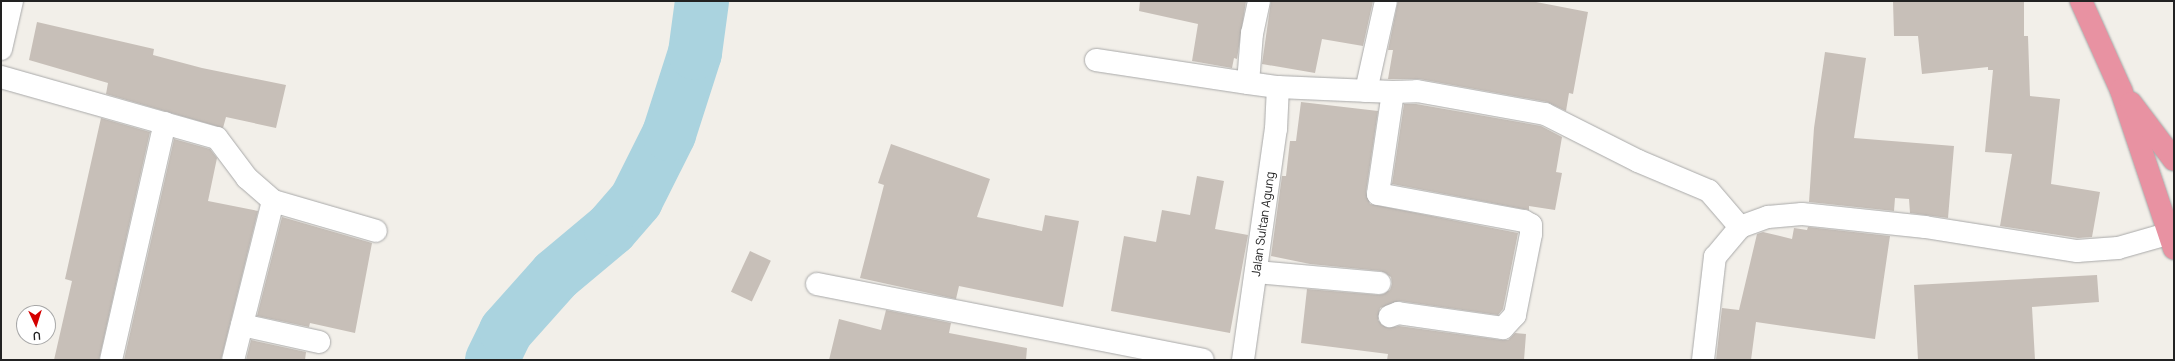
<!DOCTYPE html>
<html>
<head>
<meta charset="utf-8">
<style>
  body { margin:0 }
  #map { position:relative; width:2175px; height:361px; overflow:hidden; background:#f2efe9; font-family:Manrope,sans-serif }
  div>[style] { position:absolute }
  .river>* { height:54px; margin:-27px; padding:0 27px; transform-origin:27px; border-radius:27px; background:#aad3df }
  .building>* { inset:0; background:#c7bfb8; transform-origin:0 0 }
  .roads { filter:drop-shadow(0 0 1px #a9a9a9) drop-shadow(0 0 1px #a9a9a9) }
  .minor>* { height:22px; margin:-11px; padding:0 11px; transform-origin:11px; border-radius:11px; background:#fff }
  .highway>* { height:22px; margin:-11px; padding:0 11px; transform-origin:11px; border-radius:11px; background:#e892a2 }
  span { translate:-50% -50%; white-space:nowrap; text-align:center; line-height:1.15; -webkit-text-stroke:4px #fff; paint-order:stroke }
  .street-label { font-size:12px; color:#222 }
  .frame { position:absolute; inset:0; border:2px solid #222; pointer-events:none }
  .north { position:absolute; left:16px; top:305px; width:40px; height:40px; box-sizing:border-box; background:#fff; border:1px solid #a7a7a7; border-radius:50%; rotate:176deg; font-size:11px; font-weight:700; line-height:16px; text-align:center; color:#222 }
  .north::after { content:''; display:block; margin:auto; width:14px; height:18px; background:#d40000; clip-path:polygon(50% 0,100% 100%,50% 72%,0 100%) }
</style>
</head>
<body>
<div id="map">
  <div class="river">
    <div style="left:492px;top:360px;width:32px;rotate:-64deg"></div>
    <div style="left:506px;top:331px;width:75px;rotate:-48.2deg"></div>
    <div style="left:556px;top:275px;width:72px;rotate:-39.9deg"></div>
    <div style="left:611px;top:229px;width:38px;rotate:-49deg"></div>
    <div style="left:636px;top:200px;width:74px;rotate:-63.4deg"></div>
    <div style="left:669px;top:134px;width:85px;rotate:-72.2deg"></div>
    <div style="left:695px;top:53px;width:52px;rotate:-82.3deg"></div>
  </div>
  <div class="building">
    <div style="clip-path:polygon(1140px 1px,1246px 1px,1237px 59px,1234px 58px,1232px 68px,1192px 61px,1198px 24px,1139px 11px)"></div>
    <div style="clip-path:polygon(1271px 1px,1373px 1px,1363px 46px,1322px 39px,1315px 73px,1262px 64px)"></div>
    <div style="clip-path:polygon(1398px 1px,1531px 1px,1588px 12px,1573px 94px,1569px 93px,1566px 111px,1547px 102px,1419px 79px,1388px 79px,1393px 50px,1388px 50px)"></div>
    <div style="clip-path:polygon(1893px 1px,2024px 1px,2024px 36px,2028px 36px,2030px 96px,2060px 99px,2051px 184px,2100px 192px,2092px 237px,2078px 238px,2000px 226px,2012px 154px,1985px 152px,1993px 70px,1988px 70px,1988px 67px,1922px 74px,1918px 36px,1894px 36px)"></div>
    <div style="clip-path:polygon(37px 22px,154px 49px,153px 55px,202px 68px,286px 85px,276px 128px,226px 117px,223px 128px,106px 94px,108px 83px,29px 60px)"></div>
    <div style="clip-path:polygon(1825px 52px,1866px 58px,1854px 138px,1954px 146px,1948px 218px,1910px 213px,1909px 199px,1895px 198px,1894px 211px,1809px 202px,1814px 128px)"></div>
    <div style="clip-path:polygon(1301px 102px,1378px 111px,1366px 192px,1370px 204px,1518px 233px,1503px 309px,1498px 315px,1399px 301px,1380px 308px,1378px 320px,1382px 325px,1388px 328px,1399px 326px,1501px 340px,1508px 340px,1515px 333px,1526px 334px,1524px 360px,1387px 360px,1388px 354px,1301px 343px,1307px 289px,1379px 295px,1390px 290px,1392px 284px,1391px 277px,1381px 271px,1310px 264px,1271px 256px,1282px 176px,1286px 176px,1290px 141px,1296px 141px)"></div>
    <div style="clip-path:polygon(1404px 104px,1416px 104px,1541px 126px,1562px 137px,1556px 172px,1562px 173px,1555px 210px,1529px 206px,1529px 210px,1392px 184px)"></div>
    <div style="clip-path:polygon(101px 118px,150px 132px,99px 360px,54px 360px,72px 281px,65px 279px)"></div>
    <div style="clip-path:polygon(174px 139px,210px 149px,217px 158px,208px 201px,258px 211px,221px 360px,124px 360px)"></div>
    <div style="clip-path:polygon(891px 144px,990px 179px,977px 217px,1042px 231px,1045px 215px,1079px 221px,1063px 307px,959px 286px,956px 299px,860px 278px,884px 185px,878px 183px)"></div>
    <div style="clip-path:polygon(1197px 176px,1224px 181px,1215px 229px,1248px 235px,1230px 333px,1111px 311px,1124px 236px,1156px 242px,1162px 210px,1190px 215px)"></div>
    <div style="clip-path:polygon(282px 217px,372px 243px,355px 333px,310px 323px,309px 327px,257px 316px)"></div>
    <div style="clip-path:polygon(1808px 227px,1890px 236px,1875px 339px,1756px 322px,1751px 360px,1716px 360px,1722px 308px,1739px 310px,1757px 234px,1763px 232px,1792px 239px,1794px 228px,1807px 230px)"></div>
    <div style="left:750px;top:251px;width:23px;height:45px;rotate:25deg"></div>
    <div style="clip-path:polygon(2097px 275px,2099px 302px,2032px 307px,2035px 360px,1918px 360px,1914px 285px)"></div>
    <div style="clip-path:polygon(886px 310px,951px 323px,949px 333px,1027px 348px,1026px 360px,829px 360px,839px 319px,881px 330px)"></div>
    <div style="clip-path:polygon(251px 340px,306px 352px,305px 360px,246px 360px)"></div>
  </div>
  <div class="roads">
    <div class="minor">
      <div style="left:1259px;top:1px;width:33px;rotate:102deg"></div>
      <div style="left:1252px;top:33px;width:50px;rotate:94.6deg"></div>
      <div style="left:1248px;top:83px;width:30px;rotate:8deg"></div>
      <div style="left:1278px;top:87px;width:115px;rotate:2.5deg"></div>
      <div style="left:1393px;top:92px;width:103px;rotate:98.4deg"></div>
      <div style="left:1378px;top:194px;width:148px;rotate:10.5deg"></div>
      <div style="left:1524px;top:221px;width:8px;rotate:30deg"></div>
      <div style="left:1531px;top:225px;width:9px;rotate:90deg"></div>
      <div style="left:1531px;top:234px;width:83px;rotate:101.2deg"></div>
      <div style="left:1515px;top:315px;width:18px;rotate:133deg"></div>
      <div style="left:1503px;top:328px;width:106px;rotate:-171.9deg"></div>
      <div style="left:1398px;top:313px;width:9px;rotate:159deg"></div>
      <div style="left:1px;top:49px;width:49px;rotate:-77.1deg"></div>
      <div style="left:1096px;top:60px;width:154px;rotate:8.6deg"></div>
      <div style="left:1px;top:77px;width:224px;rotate:15.8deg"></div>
      <div style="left:217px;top:138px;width:50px;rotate:53.1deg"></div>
      <div style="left:247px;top:178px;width:35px;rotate:41deg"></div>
      <div style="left:273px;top:201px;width:164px;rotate:104.1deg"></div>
      <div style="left:1366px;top:91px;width:92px;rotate:-77.5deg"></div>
      <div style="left:1393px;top:92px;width:24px;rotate:-2deg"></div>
      <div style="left:1417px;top:91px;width:130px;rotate:10.2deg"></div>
      <div style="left:1545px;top:114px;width:104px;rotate:26.8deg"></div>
      <div style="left:1638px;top:161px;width:77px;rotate:22.9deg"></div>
      <div style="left:1709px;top:191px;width:48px;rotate:49.3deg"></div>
      <div style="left:273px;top:201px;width:107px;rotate:16.2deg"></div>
      <div style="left:1256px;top:272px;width:124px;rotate:5.1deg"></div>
      <div style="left:817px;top:284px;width:393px;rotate:11.1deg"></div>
      <div style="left:242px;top:325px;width:79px;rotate:12.4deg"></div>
      <div style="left:111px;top:360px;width:243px;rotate:-77.2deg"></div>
      <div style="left:1243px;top:360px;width:233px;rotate:-81.9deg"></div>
      <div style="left:1276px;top:129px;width:42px;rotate:-87.3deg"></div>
      <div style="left:1703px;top:360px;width:104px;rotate:-83.4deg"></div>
      <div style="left:1715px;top:257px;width:39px;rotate:-50deg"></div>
      <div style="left:1740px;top:227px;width:30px;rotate:-20deg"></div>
      <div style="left:1768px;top:217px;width:34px;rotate:-5deg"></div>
      <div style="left:1802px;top:214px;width:124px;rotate:6deg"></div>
      <div style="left:1925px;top:227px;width:154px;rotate:9deg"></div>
      <div style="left:2077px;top:251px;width:41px;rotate:-4.2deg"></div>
      <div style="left:2118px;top:248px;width:58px;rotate:-15.9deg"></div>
    </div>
    <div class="highway">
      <div style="left:2081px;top:1px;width:98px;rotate:65.8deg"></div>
      <div style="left:2121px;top:90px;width:167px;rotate:71.5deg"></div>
      <div style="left:2131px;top:103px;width:71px;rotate:53deg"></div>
    </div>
  </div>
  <div class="street-label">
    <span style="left:1263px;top:224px;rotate:-82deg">Jalan Sultan Agung</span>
  </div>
  <div class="frame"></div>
  <div class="north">U</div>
</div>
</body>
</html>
